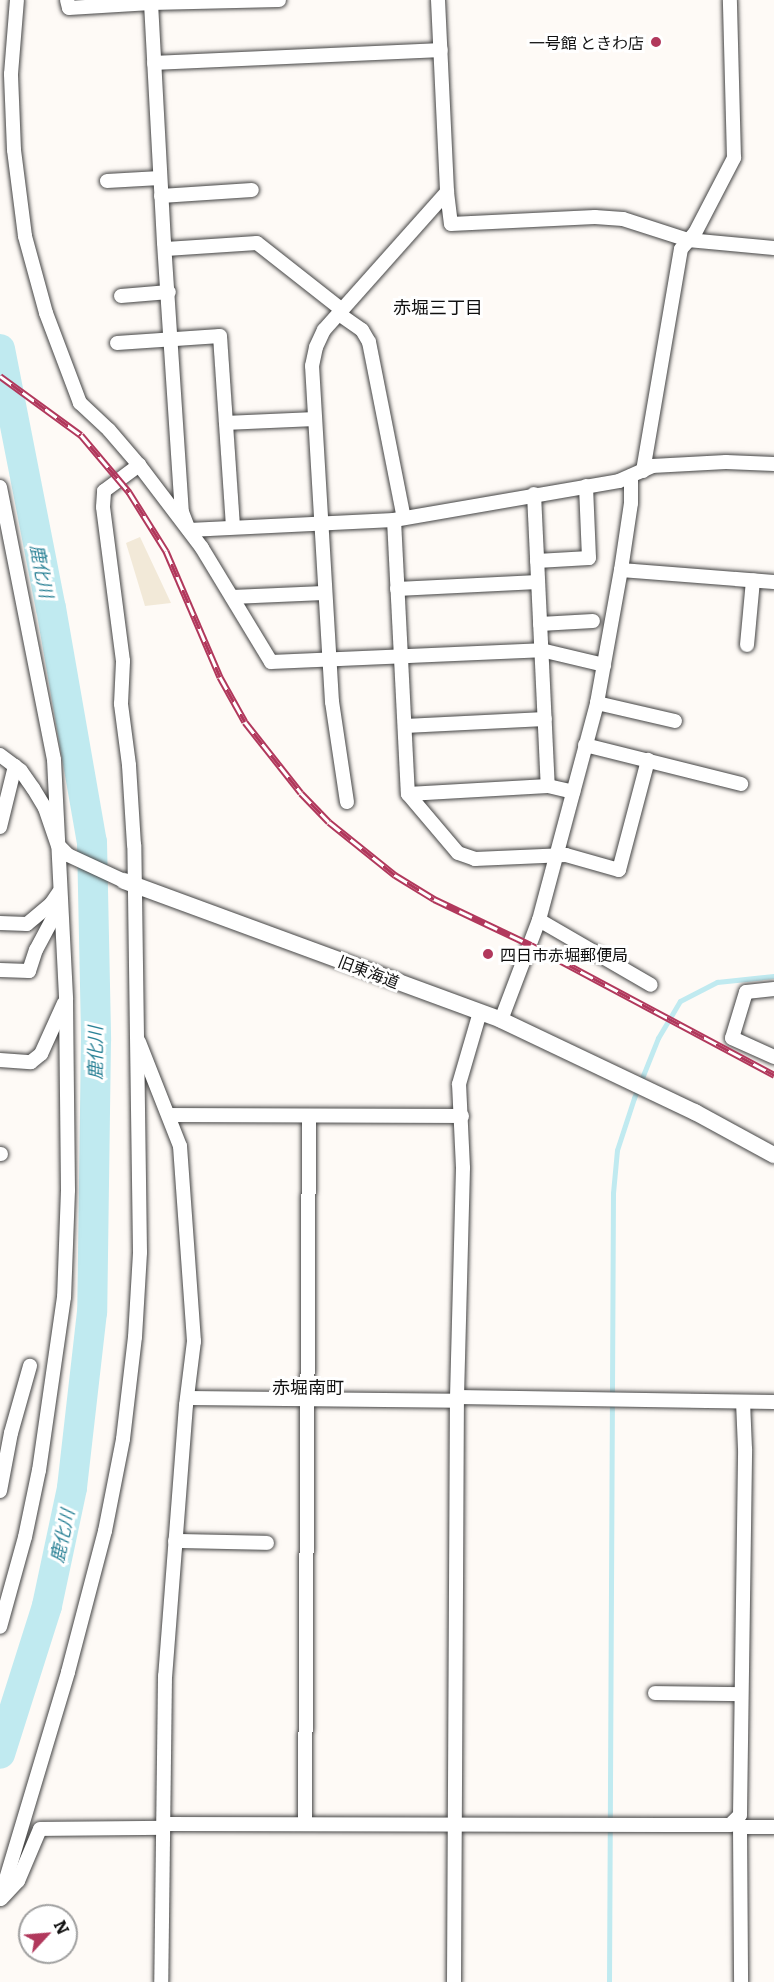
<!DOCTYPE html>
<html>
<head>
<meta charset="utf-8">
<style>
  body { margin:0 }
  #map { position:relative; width:774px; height:1982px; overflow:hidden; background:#fefaf6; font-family:Literata,"Noto Sans JP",serif }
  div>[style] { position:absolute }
  .farmland>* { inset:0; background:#f2e9d8 }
  .stream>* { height:5px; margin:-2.5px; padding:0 2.5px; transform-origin:2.5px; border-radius:2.5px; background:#c0eaf0 }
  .river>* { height:30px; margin:-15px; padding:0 15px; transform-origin:15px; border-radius:15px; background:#c0eaf0 }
  .roads { filter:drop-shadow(0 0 2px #444) drop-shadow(0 0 2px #444) }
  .minor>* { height:14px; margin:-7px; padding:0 7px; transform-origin:7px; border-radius:7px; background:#fff }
  .tertiary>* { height:16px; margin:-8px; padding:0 8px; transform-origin:8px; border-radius:8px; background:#fff }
  .rail>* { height:7px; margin-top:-3.5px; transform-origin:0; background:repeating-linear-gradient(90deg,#fff 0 14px,#b1385c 0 28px); box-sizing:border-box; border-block:2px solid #b1385c }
  .dots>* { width:16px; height:16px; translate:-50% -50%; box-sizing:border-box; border:3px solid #fff; border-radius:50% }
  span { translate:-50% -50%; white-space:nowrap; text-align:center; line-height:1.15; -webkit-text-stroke:6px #fff; paint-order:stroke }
  .poi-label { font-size:16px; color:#111 }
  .right { translate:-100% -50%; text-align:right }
  .left { translate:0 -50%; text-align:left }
  .street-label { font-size:16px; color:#111 }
  .neighbourhood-label { font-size:18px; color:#111 }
  .water-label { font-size:18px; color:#288095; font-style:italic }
  .north { position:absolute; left:18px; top:1904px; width:60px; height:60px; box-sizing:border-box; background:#fff; border:2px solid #a0a0a0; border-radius:50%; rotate:64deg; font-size:16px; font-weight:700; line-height:24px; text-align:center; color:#111 }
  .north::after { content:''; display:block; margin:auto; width:21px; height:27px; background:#b1385c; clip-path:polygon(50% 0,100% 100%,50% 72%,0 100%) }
</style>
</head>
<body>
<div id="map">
  <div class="farmland">
    <div style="clip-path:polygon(140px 537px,171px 603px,145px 606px,126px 543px)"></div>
  </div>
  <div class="stream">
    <div style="left:609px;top:1982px;width:789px;rotate:-89.71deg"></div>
    <div style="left:613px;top:1193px;width:43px;rotate:-84.7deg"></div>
    <div style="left:617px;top:1150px;width:55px;rotate:-71.9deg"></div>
    <div style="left:634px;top:1098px;width:65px;rotate:-68.2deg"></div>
    <div style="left:658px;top:1038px;width:43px;rotate:-59.3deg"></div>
    <div style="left:680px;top:1001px;width:42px;rotate:-27.2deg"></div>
    <div style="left:717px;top:982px;width:57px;rotate:-6deg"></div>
  </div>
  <div class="river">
    <div style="left:0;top:349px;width:264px;rotate:78.9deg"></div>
    <div style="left:51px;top:608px;width:238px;rotate:80.1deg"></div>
    <div style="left:92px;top:842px;width:198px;rotate:88.8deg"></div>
    <div style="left:96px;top:1040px;width:272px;rotate:90.8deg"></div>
    <div style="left:92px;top:1312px;width:177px;rotate:96.5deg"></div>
    <div style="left:72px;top:1488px;width:121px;rotate:102deg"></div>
    <div style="left:47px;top:1606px;width:155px;rotate:107.6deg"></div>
  </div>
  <div class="roads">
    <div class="minor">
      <div style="left:67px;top:0;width:8px;rotate:76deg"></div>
      <div style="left:69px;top:8px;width:82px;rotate:-3.5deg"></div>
      <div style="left:151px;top:3px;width:128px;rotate:-1.3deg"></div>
      <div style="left:438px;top:0;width:192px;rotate:87.3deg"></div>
      <div style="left:447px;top:192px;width:32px;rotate:83deg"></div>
      <div style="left:451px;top:224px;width:144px;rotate:-2.8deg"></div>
      <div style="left:595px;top:217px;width:28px;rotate:4deg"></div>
      <div style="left:623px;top:219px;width:68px;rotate:17.9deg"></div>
      <div style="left:688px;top:240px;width:86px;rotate:5.3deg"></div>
      <div style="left:151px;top:3px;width:240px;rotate:86.9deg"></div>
      <div style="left:164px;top:243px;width:270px;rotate:86.2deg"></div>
      <div style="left:182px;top:512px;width:19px;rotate:69deg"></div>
      <div style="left:189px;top:530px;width:205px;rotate:-2.8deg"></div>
      <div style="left:394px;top:520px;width:228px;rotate:-9.8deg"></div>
      <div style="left:619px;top:481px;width:36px;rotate:-24deg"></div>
      <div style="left:652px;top:466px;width:74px;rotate:-3.1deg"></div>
      <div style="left:726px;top:462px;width:48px;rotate:2.4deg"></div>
      <div style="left:154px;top:63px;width:287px;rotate:-2.6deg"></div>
      <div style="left:107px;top:181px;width:53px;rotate:-3.2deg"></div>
      <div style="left:161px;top:196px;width:91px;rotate:-3.8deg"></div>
      <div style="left:166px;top:249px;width:91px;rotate:-3.8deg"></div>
      <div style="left:257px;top:243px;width:108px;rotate:38.2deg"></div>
      <div style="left:121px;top:296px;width:48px;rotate:-4.8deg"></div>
      <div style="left:339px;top:314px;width:28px;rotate:35deg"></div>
      <div style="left:362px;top:330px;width:14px;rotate:60deg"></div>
      <div style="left:369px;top:342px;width:179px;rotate:78.8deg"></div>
      <div style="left:117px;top:343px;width:103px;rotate:-3.9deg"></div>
      <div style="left:220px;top:336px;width:191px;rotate:86.1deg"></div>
      <div style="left:226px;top:423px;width:88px;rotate:-2.6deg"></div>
      <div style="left:139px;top:465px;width:104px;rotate:52.8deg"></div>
      <div style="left:202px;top:548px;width:133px;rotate:58.8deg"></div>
      <div style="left:271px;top:662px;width:270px;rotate:-2.5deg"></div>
      <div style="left:541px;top:650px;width:65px;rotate:13.4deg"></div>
      <div style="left:643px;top:471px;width:225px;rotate:-80.3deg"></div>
      <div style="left:681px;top:249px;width:21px;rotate:-49deg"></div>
      <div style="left:695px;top:233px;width:85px;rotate:-62.5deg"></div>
      <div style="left:734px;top:158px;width:158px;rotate:-91.5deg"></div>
      <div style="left:0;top:487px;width:278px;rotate:78.8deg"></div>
      <div style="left:54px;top:760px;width:240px;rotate:87.1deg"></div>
      <div style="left:66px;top:1000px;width:190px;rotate:89.4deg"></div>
      <div style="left:68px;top:1190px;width:107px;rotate:92.1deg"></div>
      <div style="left:64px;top:1297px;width:175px;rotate:98.2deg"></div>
      <div style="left:39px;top:1470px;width:68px;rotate:101.8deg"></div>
      <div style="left:25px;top:1537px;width:93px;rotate:105.5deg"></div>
      <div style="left:534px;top:494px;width:292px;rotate:87.3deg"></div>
      <div style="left:394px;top:520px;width:274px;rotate:87.1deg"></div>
      <div style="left:408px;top:794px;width:77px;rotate:49.7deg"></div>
      <div style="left:458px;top:853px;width:18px;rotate:19deg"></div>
      <div style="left:475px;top:859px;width:91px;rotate:-2.5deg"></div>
      <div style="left:566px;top:855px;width:55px;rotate:15.8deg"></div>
      <div style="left:619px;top:870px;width:114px;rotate:-75.2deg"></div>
      <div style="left:537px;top:561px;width:52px;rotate:-3.3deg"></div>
      <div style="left:589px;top:558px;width:72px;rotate:-92.4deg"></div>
      <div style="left:621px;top:570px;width:153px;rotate:4.5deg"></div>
      <div style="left:397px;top:589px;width:141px;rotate:-2.8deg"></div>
      <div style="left:232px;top:597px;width:92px;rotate:-2.5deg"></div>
      <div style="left:540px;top:624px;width:53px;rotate:-3.2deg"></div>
      <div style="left:747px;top:645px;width:65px;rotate:-84.7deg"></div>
      <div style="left:597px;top:703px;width:80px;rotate:13deg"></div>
      <div style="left:405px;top:726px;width:140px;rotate:-2.9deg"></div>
      <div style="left:585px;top:745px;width:161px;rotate:14deg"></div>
      <div style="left:0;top:755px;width:26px;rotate:37deg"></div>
      <div style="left:21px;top:771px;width:21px;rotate:55deg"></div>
      <div style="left:33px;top:788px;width:23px;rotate:59deg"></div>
      <div style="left:45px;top:808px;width:39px;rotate:71deg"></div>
      <div style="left:58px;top:845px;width:14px;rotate:45deg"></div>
      <div style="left:68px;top:855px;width:62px;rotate:24.9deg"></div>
      <div style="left:408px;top:794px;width:140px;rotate:-3.3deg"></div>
      <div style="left:548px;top:786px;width:26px;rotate:13deg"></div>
      <div style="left:347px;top:802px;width:101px;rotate:-98.5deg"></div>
      <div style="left:332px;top:702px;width:337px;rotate:-93.4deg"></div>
      <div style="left:312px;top:366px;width:19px;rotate:-78deg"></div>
      <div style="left:316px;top:347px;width:19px;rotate:-65deg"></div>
      <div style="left:324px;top:330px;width:185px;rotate:-48.3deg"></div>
      <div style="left:0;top:827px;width:63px;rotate:-76.2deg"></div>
      <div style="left:539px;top:920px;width:129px;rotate:30.1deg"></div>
      <div style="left:0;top:923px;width:27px;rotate:2deg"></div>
      <div style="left:27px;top:924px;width:31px;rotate:-40deg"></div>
      <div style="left:51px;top:904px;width:14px;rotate:-56deg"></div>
      <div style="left:0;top:970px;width:29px;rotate:2deg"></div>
      <div style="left:29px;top:971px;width:22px;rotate:-72deg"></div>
      <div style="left:36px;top:950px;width:53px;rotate:-62deg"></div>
      <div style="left:774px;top:989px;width:28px;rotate:174deg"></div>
      <div style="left:746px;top:992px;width:48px;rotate:106.9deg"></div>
      <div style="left:732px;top:1038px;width:46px;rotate:24.3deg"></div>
      <div style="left:501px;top:1020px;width:107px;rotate:-69.2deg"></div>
      <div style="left:539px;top:920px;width:225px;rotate:-75deg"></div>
      <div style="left:597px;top:703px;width:135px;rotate:-79.8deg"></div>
      <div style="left:621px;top:570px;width:68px;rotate:-81.5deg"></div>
      <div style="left:631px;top:503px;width:27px;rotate:-90deg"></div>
      <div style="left:139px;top:1042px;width:112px;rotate:68.5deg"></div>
      <div style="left:180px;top:1146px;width:196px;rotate:85.9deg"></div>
      <div style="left:194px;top:1341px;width:64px;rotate:97.1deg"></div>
      <div style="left:186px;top:1405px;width:272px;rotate:94.4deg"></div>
      <div style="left:165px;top:1676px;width:306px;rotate:90.7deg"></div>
      <div style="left:0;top:1060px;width:31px;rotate:4deg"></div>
      <div style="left:31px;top:1062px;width:13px;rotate:-39deg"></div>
      <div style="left:41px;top:1054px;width:56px;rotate:-65.7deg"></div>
      <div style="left:170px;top:1115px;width:292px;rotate:0.2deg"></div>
      <div style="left:0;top:1154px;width:1px"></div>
      <div style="left:457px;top:1397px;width:317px;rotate:0.9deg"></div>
      <div style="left:188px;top:1398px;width:269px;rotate:0.6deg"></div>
      <div style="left:0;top:1491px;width:59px;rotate:-79.3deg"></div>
      <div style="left:11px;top:1433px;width:70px;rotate:-74.2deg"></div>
      <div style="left:175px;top:1541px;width:92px;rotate:1.2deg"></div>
      <div style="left:655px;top:1693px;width:86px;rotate:0.7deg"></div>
      <div style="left:735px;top:1823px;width:6px;rotate:39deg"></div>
      <div style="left:740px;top:1827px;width:34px"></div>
      <div style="left:163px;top:1824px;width:567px;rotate:0.1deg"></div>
      <div style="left:730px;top:1825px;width:14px;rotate:-45deg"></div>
      <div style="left:740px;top:1815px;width:366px;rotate:-89.2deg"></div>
      <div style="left:745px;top:1449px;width:47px;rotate:-92.4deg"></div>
      <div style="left:305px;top:1824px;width:708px;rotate:-89.68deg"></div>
      <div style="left:740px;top:1827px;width:155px;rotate:89.6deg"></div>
      <div style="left:0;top:1899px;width:237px;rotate:-73.3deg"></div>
      <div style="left:68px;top:1672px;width:146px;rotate:-75.3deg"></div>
      <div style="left:105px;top:1531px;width:94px;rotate:-78.9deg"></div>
      <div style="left:123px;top:1439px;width:103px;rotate:-83.3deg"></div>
      <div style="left:135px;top:1337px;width:85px;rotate:-86.6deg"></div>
      <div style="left:140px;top:1252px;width:407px;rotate:-90.8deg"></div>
      <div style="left:134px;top:845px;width:80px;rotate:-93.6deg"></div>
      <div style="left:129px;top:765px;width:62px;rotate:-97.5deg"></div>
      <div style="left:121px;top:704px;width:43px;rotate:-87.3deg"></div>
      <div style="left:123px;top:661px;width:155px;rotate:-97.4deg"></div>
      <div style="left:103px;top:507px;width:16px;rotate:-86deg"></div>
      <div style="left:104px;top:491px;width:44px;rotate:-36.6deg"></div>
      <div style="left:139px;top:465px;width:46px;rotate:-130.6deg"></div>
      <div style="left:109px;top:430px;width:40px;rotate:-137deg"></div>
      <div style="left:80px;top:403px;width:96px;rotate:-110.7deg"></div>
      <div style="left:46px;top:313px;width:80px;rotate:-105.3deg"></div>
      <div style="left:25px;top:236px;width:87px;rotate:-97.3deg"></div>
      <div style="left:14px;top:150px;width:76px;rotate:-92.3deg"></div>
      <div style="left:11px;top:74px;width:74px;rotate:-85.4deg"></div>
      <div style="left:1px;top:1899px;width:25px;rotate:-47deg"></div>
      <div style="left:18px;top:1881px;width:56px;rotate:-67.1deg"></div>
      <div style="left:40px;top:1829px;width:123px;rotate:-0.5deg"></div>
      <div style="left:454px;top:1982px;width:585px;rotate:-89.71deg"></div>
      <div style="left:457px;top:1397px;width:229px;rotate:-88.5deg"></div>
      <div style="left:463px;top:1168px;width:84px;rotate:-92.7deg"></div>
      <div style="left:459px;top:1084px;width:75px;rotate:-73.7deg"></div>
    </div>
    <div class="tertiary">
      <div style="left:124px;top:881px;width:402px;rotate:20.2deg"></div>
      <div style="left:501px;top:1020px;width:215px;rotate:25.4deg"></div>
      <div style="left:695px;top:1112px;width:90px;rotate:28.6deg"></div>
    </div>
  </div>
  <div class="rail">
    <div style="left:0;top:376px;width:100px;rotate:36.1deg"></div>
    <div style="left:81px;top:435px;width:75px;rotate:49.9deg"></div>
    <div style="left:129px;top:492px;width:70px;rotate:57.9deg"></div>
    <div style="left:166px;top:551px;width:137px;rotate:66.8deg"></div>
    <div style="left:220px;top:677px;width:51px;rotate:60.9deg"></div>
    <div style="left:245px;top:722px;width:90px;rotate:51.7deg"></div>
    <div style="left:301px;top:793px;width:40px;rotate:46deg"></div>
    <div style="left:329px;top:822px;width:85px;rotate:38.8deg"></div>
    <div style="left:395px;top:875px;width:46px;rotate:31.6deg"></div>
    <div style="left:434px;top:899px;width:107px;rotate:25.4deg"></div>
    <div style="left:531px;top:945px;width:276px;rotate:28.1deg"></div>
  </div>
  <div class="dots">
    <div style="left:656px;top:42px;background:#b1385c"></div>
    <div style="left:488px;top:954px;background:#b1385c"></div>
  </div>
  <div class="poi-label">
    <span class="right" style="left:644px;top:42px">一号館 ときわ店</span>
    <span class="left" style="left:500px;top:954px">四日市赤堀郵便局</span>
  </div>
  <div class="street-label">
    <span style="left:369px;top:971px;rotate:21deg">旧東海道</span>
  </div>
  <div class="neighbourhood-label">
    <span style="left:438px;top:307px">赤堀三丁目</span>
    <span style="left:308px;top:1387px">赤堀南町</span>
  </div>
  <div class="water-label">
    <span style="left:42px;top:571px;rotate:79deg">鹿化川</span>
    <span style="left:95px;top:1053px;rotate:-90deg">鹿化川</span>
    <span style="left:62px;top:1536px;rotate:-78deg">鹿化川</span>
  </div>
  <div class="north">N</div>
</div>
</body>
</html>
